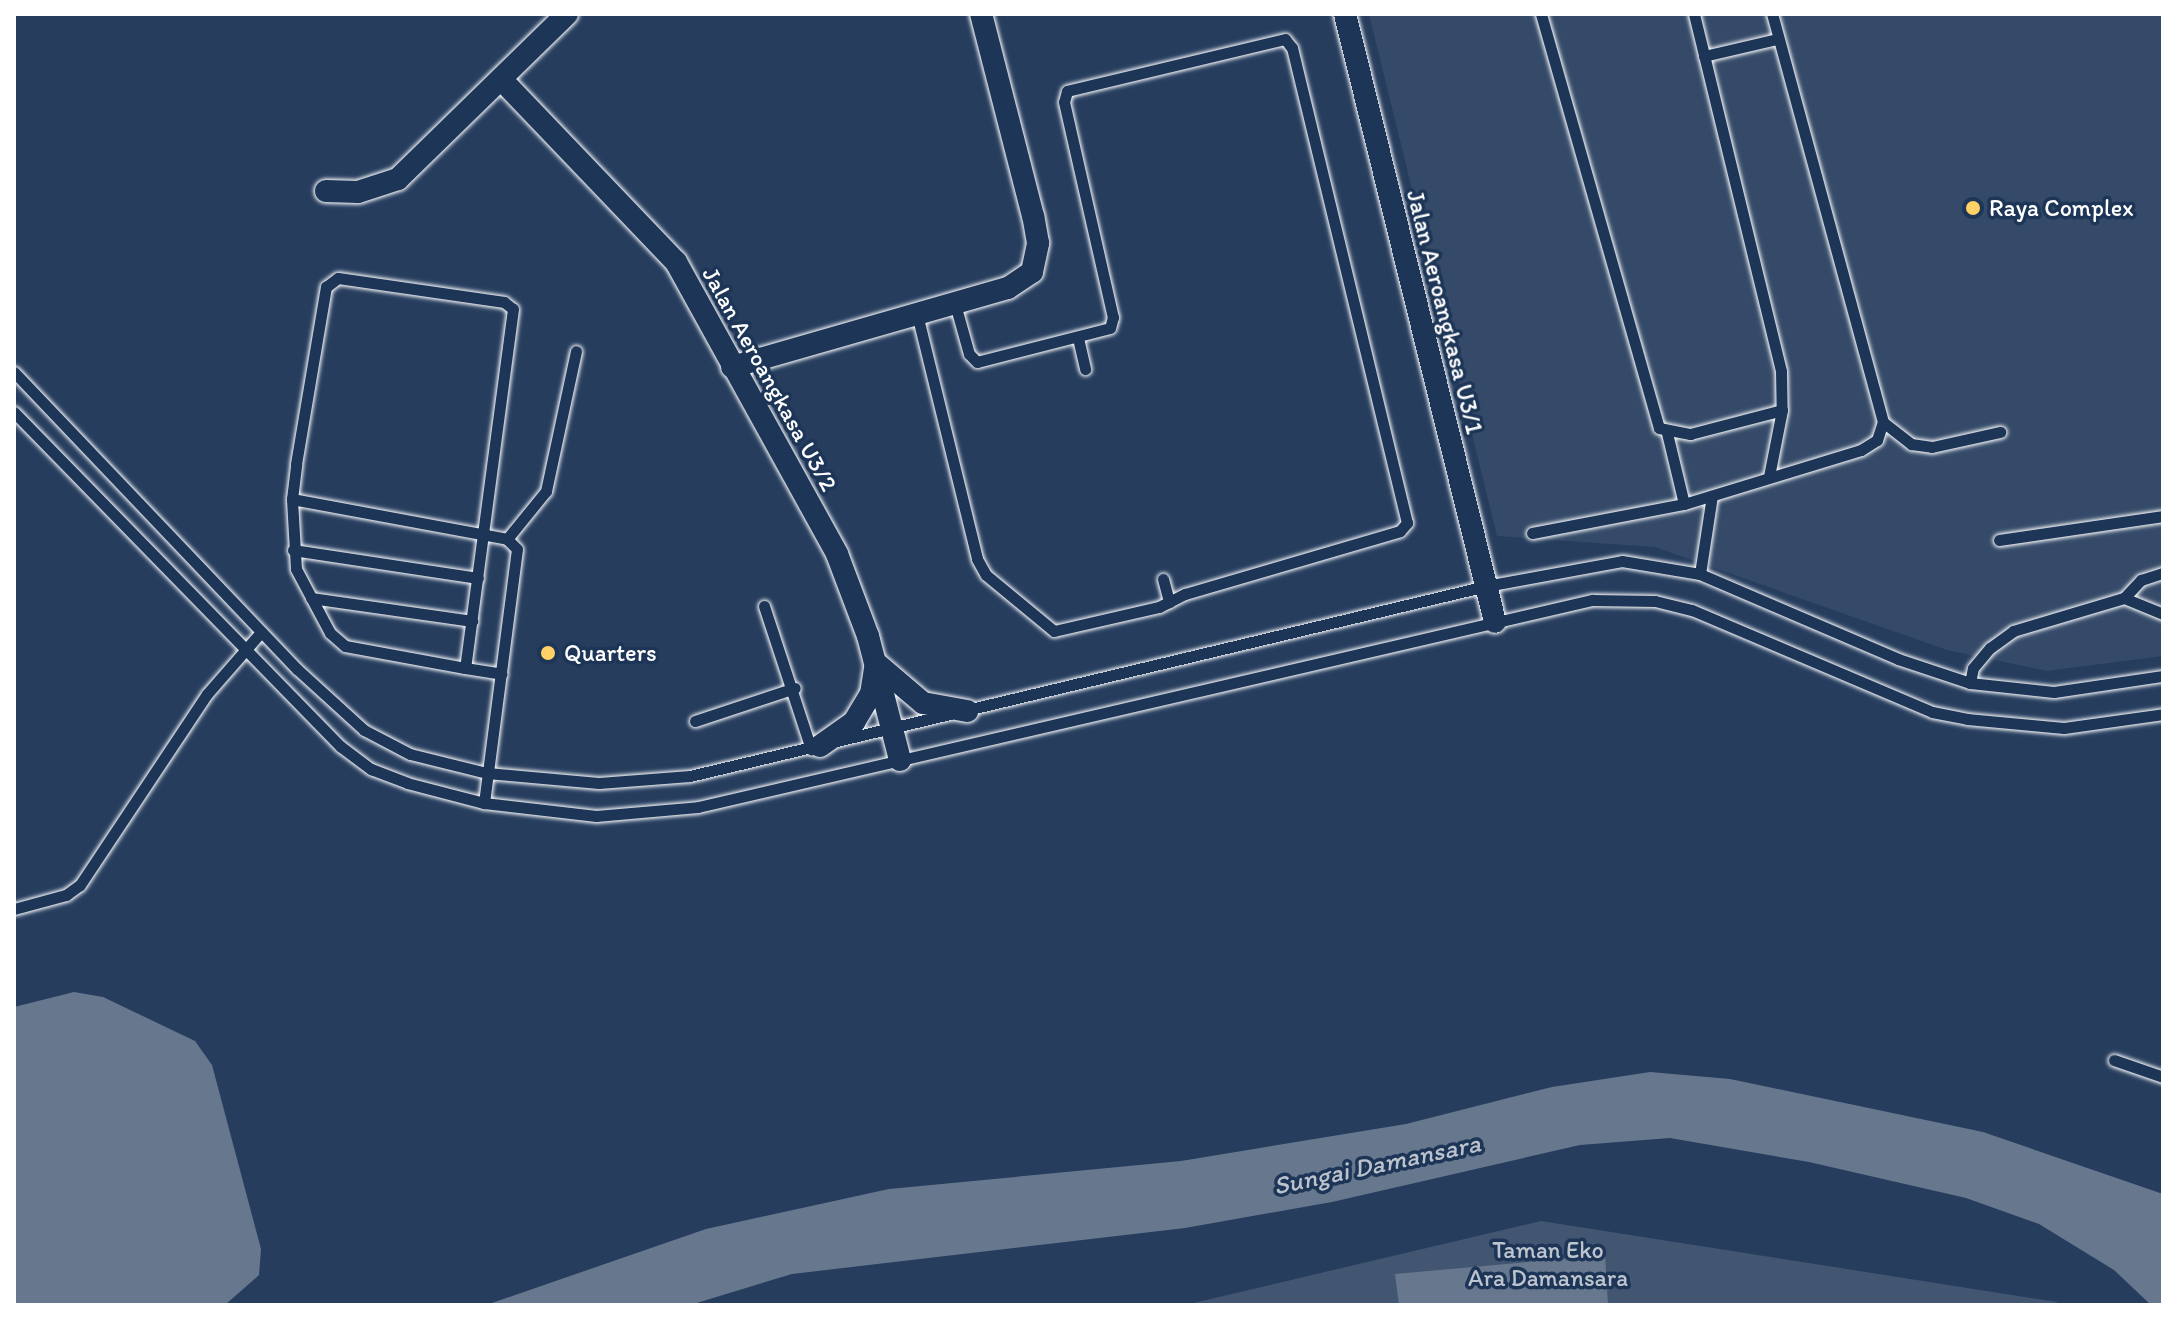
<!DOCTYPE html>
<html>
<head>
<meta charset="utf-8">
<style>
  body { margin:0 }
  #map { position:relative; width:2177px; height:1319px; overflow:hidden; background:#263d5e; font-family:Itim,sans-serif }
  div>[style] { position:absolute }
  .built>* { inset:0; background:#344a68 }
  .green>* { inset:0; background:#425672 }
  .water>* { inset:0; background:#67788e }
  .roads { filter:drop-shadow(0 0 2px #fff) drop-shadow(0 0 2px #fff) }
  .service>* { height:11px; margin:-5.5px; padding:0 5.5px; transform-origin:5.5px; border-radius:5.5px; background:#1d3557 }
  .minor>* { height:22px; margin:-11px; padding:0 11px; transform-origin:11px; border-radius:11px; background:#1d3557 }
  .dots>* { width:22px; height:22px; translate:-50% -50%; box-sizing:border-box; border:4px solid #1d3557; border-radius:50% }
  span { translate:-50% -50%; white-space:nowrap; text-align:center; line-height:1.15; -webkit-text-stroke:7px #1d3557; paint-order:stroke }
  .poi-label { font-size:24px; color:#fff }
  .left { translate:0 -50%; text-align:left }
  .street-label { font-size:24px; color:#fff }
  .park-label { font-size:24px; color:#bdc4ce }
  .water-label { font-size:26px; color:#bbc2cc; font-style:italic }
  .frame { position:absolute; inset:0; border:16px solid #fff; pointer-events:none }
</style>
</head>
<body>
<div id="map">
  <div class="built">
    <div style="clip-path:polygon(1369px 14px,2163px 14px,2163px 656px,2047px 671px,1947px 650px,1655px 547px,1497px 536px)"></div>
  </div>
  <div class="green">
    <div style="clip-path:polygon(1541px 1221px,2057px 1302px,2058px 1305px,1185px 1305px)"></div>
  </div>
  <div class="water">
    <div style="clip-path:polygon(74px 992px,103px 997px,195px 1041px,212px 1065px,261px 1249px,259px 1275px,225px 1305px,14px 1305px,14px 1007px)"></div>
    <div style="clip-path:polygon(1650px 1072px,1730px 1079px,1983px 1132px,2163px 1194px,2163px 1305px,2151px 1305px,2114px 1270px,2039px 1224px,1966px 1198px,1809px 1162px,1670px 1138px,1580px 1145px,1332px 1202px,1185px 1228px,792px 1274px,690px 1305px,486px 1305px,706px 1229px,889px 1189px,1181px 1161px,1406px 1124px,1552px 1087px)"></div>
    <div style="clip-path:polygon(1605px 1255px,1608px 1305px,1399px 1305px,1395px 1274px)"></div>
  </div>
  <div class="roads">
    <div class="service">
      <div style="left:1541px;top:14px;width:430px;rotate:74.1deg"></div>
      <div style="left:1659px;top:428px;width:32px;rotate:11deg"></div>
      <div style="left:1690px;top:434px;width:95px;rotate:-14.6deg"></div>
      <div style="left:1694px;top:14px;width:367px;rotate:76.3deg"></div>
      <div style="left:1781px;top:371px;width:39px;rotate:89deg"></div>
      <div style="left:1782px;top:410px;width:67px;rotate:101.1deg"></div>
      <div style="left:1704px;top:56px;width:75px;rotate:-13.1deg"></div>
      <div style="left:338px;top:278px;width:168px;rotate:8.2deg"></div>
      <div style="left:504px;top:302px;width:11px;rotate:38deg"></div>
      <div style="left:513px;top:309px;width:362px;rotate:97.6deg"></div>
      <div style="left:465px;top:668px;width:122px;rotate:-169.6deg"></div>
      <div style="left:345px;top:646px;width:20px;rotate:-139deg"></div>
      <div style="left:330px;top:633px;width:72px;rotate:-118deg"></div>
      <div style="left:296px;top:569px;width:70px;rotate:-93.3deg"></div>
      <div style="left:292px;top:499px;width:35px;rotate:-83deg"></div>
      <div style="left:296px;top:464px;width:180px;rotate:-80.4deg"></div>
      <div style="left:326px;top:287px;width:15px;rotate:-37deg"></div>
      <div style="left:917px;top:314px;width:252px;rotate:76.2deg"></div>
      <div style="left:977px;top:559px;width:18px;rotate:61deg"></div>
      <div style="left:986px;top:575px;width:88px;rotate:39.5deg"></div>
      <div style="left:1054px;top:631px;width:108px;rotate:-12.9deg"></div>
      <div style="left:1159px;top:607px;width:29px;rotate:-27deg"></div>
      <div style="left:1185px;top:594px;width:224px;rotate:-16.3deg"></div>
      <div style="left:1400px;top:531px;width:11px;rotate:-49deg"></div>
      <div style="left:1407px;top:523px;width:489px;rotate:-103.6deg"></div>
      <div style="left:1292px;top:48px;width:11px;rotate:-128deg"></div>
      <div style="left:1285px;top:39px;width:224px;rotate:166.6deg"></div>
      <div style="left:1067px;top:91px;width:11px;rotate:105deg"></div>
      <div style="left:1064px;top:102px;width:221px;rotate:77.2deg"></div>
      <div style="left:1113px;top:317px;width:11px;rotate:105deg"></div>
      <div style="left:1110px;top:328px;width:137px;rotate:165.7deg"></div>
      <div style="left:977px;top:362px;width:11px;rotate:-135deg"></div>
      <div style="left:969px;top:354px;width:52px;rotate:-105.6deg"></div>
      <div style="left:1078px;top:338px;width:32px;rotate:77deg"></div>
      <div style="left:14px;top:372px;width:410px;rotate:46.4deg"></div>
      <div style="left:297px;top:669px;width:91px;rotate:42.3deg"></div>
      <div style="left:364px;top:730px;width:52px;rotate:27.6deg"></div>
      <div style="left:410px;top:754px;width:79px;rotate:13.9deg"></div>
      <div style="left:487px;top:773px;width:112px;rotate:5.1deg"></div>
      <div style="left:599px;top:783px;width:91px;rotate:-4.4deg"></div>
      <div style="left:690px;top:776px;width:818px;rotate:-13.42deg"></div>
      <div style="left:1486px;top:586px;width:138px;rotate:-10.4deg"></div>
      <div style="left:1622px;top:561px;width:79px;rotate:9.5deg"></div>
      <div style="left:1700px;top:574px;width:215px;rotate:23.2deg"></div>
      <div style="left:1898px;top:659px;width:76px;rotate:18.4deg"></div>
      <div style="left:1970px;top:683px;width:84px;rotate:6.1deg"></div>
      <div style="left:2054px;top:692px;width:110px;rotate:-8.4deg"></div>
      <div style="left:14px;top:412px;width:467px;rotate:45.7deg"></div>
      <div style="left:340px;top:746px;width:39px;rotate:37deg"></div>
      <div style="left:371px;top:769px;width:39px;rotate:21deg"></div>
      <div style="left:407px;top:783px;width:80px;rotate:14.6deg"></div>
      <div style="left:484px;top:803px;width:113px;rotate:6.6deg"></div>
      <div style="left:596px;top:816px;width:102px;rotate:-5deg"></div>
      <div style="left:698px;top:807px;width:918px;rotate:-13.04deg"></div>
      <div style="left:1592px;top:600px;width:63px;rotate:0.9deg"></div>
      <div style="left:1655px;top:601px;width:38px;rotate:14deg"></div>
      <div style="left:1692px;top:610px;width:261px;rotate:23deg"></div>
      <div style="left:1932px;top:712px;width:36px;rotate:11deg"></div>
      <div style="left:1967px;top:719px;width:97px;rotate:5.3deg"></div>
      <div style="left:2064px;top:728px;width:100px;rotate:-8deg"></div>
      <div style="left:1883px;top:422px;width:36px;rotate:38deg"></div>
      <div style="left:1911px;top:444px;width:21px;rotate:8deg"></div>
      <div style="left:1932px;top:447px;width:70px;rotate:-12.4deg"></div>
      <div style="left:1667px;top:433px;width:73px;rotate:76.5deg"></div>
      <div style="left:292px;top:499px;width:219px;rotate:10.5deg"></div>
      <div style="left:507px;top:539px;width:14px;rotate:45deg"></div>
      <div style="left:517px;top:549px;width:256px;rotate:97.4deg"></div>
      <div style="left:1532px;top:533px;width:155px;rotate:-10.8deg"></div>
      <div style="left:1684px;top:504px;width:185px;rotate:-17deg"></div>
      <div style="left:1861px;top:450px;width:19px;rotate:-32deg"></div>
      <div style="left:1877px;top:440px;width:19px;rotate:-72deg"></div>
      <div style="left:1883px;top:422px;width:423px;rotate:-105.2deg"></div>
      <div style="left:507px;top:539px;width:62px;rotate:-50.9deg"></div>
      <div style="left:546px;top:491px;width:143px;rotate:-77.9deg"></div>
      <div style="left:1999px;top:540px;width:166px;rotate:-8.3deg"></div>
      <div style="left:293px;top:550px;width:187px;rotate:8.6deg"></div>
      <div style="left:1700px;top:574px;width:79px;rotate:-81.3deg"></div>
      <div style="left:1163px;top:579px;width:24px;rotate:75deg"></div>
      <div style="left:311px;top:598px;width:163px;rotate:8.1deg"></div>
      <div style="left:2124px;top:598px;width:25px;rotate:-47deg"></div>
      <div style="left:2141px;top:580px;width:23px;rotate:-18deg"></div>
      <div style="left:764px;top:606px;width:151px;rotate:71.8deg"></div>
      <div style="left:465px;top:668px;width:37px;rotate:9deg"></div>
      <div style="left:1970px;top:683px;width:15px;rotate:-79deg"></div>
      <div style="left:1973px;top:668px;width:26px;rotate:-50deg"></div>
      <div style="left:1990px;top:648px;width:29px;rotate:-36deg"></div>
      <div style="left:2013px;top:631px;width:116px;rotate:-16.6deg"></div>
      <div style="left:2124px;top:598px;width:42px;rotate:22.3deg"></div>
      <div style="left:695px;top:721px;width:105px;rotate:-18.3deg"></div>
      <div style="left:14px;top:909px;width:54px;rotate:-15.1deg"></div>
      <div style="left:66px;top:895px;width:17px;rotate:-36deg"></div>
      <div style="left:80px;top:885px;width:229px;rotate:-56.4deg"></div>
      <div style="left:207px;top:694px;width:82px;rotate:-48.9deg"></div>
      <div style="left:2114px;top:1060px;width:52px;rotate:19.1deg"></div>
    </div>
    <div class="minor">
      <div style="left:1345px;top:14px;width:626px;rotate:76.14deg"></div>
      <div style="left:501px;top:79px;width:253px;rotate:46.3deg"></div>
      <div style="left:676px;top:262px;width:333px;rotate:61.1deg"></div>
      <div style="left:837px;top:554px;width:88px;rotate:69.3deg"></div>
      <div style="left:868px;top:636px;width:128px;rotate:75.5deg"></div>
      <div style="left:326px;top:191px;width:32px;rotate:2deg"></div>
      <div style="left:358px;top:192px;width:42px;rotate:-18deg"></div>
      <div style="left:398px;top:179px;width:236px;rotate:-44.3deg"></div>
      <div style="left:732px;top:367px;width:287px;rotate:-16deg"></div>
      <div style="left:1008px;top:288px;width:29px;rotate:-34deg"></div>
      <div style="left:1032px;top:272px;width:30px;rotate:-78deg"></div>
      <div style="left:1038px;top:243px;width:27px;rotate:-100deg"></div>
      <div style="left:1033px;top:216px;width:209px;rotate:-104.4deg"></div>
      <div style="left:877px;top:664px;width:60px;rotate:40.3deg"></div>
      <div style="left:923px;top:703px;width:45px;rotate:10.3deg"></div>
      <div style="left:820px;top:746px;width:42px;rotate:-35.2deg"></div>
      <div style="left:854px;top:722px;width:33px;rotate:-59deg"></div>
      <div style="left:871px;top:694px;width:26px;rotate:-81deg"></div>
    </div>
  </div>
  <div class="dots">
    <div style="left:1973px;top:208px;background:#ffd166"></div>
    <div style="left:548px;top:653px;background:#ffd166"></div>
  </div>
  <div class="poi-label">
    <span class="left" style="left:1989px;top:208px">Raya Complex</span>
    <span class="left" style="left:564px;top:653px">Quarters</span>
  </div>
  <div class="street-label">
    <span style="left:1445px;top:312px;rotate:76deg">Jalan Aeroangkasa U3/1</span>
    <span style="left:770px;top:379px;rotate:61deg">Jalan Aeroangkasa U3/2</span>
  </div>
  <div class="park-label">
    <span style="left:1548px;top:1264px">Taman Eko<br>Ara Damansara</span>
  </div>
  <div class="water-label">
    <span style="left:1377px;top:1165px;rotate:-12deg">Sungai Damansara</span>
  </div>
  <div class="frame"></div>
</div>
</body>
</html>
